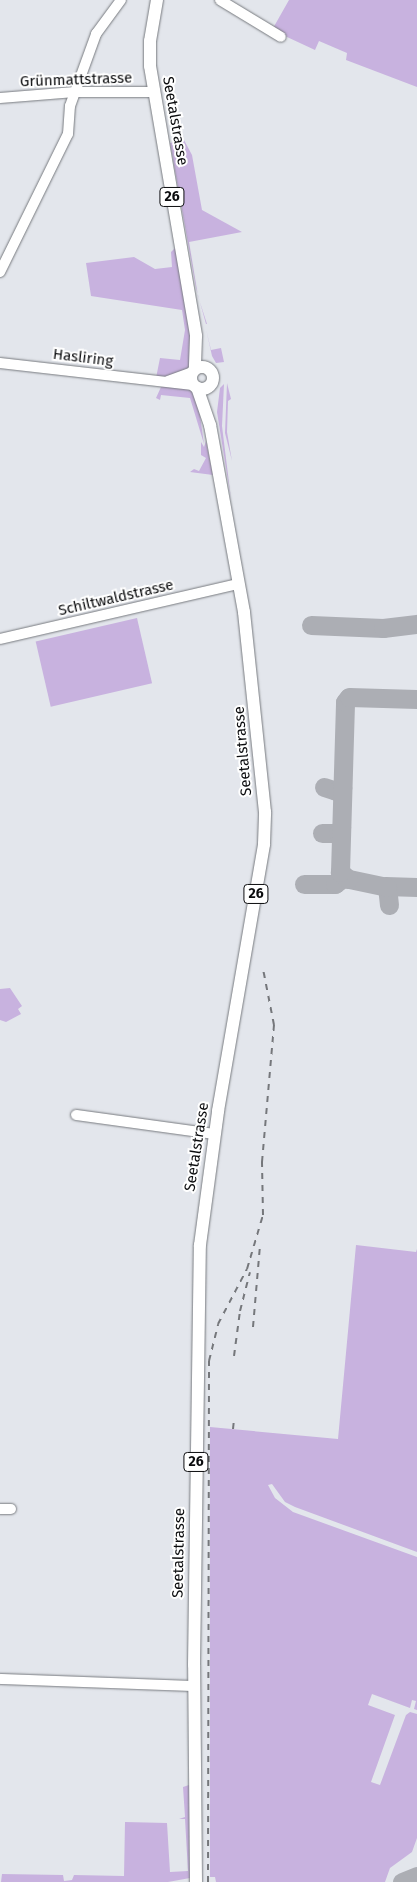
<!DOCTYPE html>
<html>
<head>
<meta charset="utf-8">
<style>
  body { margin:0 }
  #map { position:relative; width:417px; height:1882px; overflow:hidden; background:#e3e6ec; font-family:"Fira Sans",sans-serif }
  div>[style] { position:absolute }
  .green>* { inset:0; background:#c8b2df; transform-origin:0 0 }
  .taxiway>* { height:19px; margin:-9.5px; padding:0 9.5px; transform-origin:9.5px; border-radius:9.5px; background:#acaeb4 }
  .roads { filter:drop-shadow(0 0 1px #777a7f) drop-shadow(0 0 1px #777a7f) }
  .minor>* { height:10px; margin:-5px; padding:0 5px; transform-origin:5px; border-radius:5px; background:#fff }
  .major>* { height:12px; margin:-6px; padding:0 6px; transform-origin:6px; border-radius:6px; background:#fff }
  .major>.ring { margin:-6px; padding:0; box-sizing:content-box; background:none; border:12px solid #fff; border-radius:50% }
  .rail>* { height:2px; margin-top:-1px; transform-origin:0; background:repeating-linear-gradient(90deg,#75777b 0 6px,transparent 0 12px) }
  span { translate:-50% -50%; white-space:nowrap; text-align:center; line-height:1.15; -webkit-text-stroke:4px #fff; paint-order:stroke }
  .shield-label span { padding:1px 4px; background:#fff; border:1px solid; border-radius:4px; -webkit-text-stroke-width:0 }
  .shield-label { font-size:14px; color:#0b0c0e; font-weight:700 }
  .street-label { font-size:15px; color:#0b0c0e }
</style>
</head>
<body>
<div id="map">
  <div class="green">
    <div style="clip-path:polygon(289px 0,417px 0,417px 87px,346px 60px,347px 53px,319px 41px,315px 50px,272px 30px)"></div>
    <div style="clip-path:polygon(184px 140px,192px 155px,202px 210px,242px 232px,189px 242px,198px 296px,207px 324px,206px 324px,196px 288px,170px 143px)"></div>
    <div style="clip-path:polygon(176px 247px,191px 343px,189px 367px,177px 376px,156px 378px,160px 358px,180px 360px,185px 330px,182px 310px,91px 296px,86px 263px,134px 257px,155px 269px,172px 267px,171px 252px)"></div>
    <div style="clip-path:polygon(206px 329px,211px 350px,221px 348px,224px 362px,216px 363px,212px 356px)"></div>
    <div style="clip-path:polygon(227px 383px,231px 399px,228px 401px,227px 432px,232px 461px,225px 433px)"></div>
    <div style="clip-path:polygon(224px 384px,222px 426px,231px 499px,217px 412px,220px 388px)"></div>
    <div style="clip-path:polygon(179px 386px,193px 391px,198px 401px,204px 444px,190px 398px,161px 395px,160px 400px,156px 398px,161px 387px)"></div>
    <div style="clip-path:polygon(206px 441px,213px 475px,190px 472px,194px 469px,199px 471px,206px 458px,201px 455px,201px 442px,204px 447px)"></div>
    <div style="left:137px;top:618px;width:67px;height:104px;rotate:77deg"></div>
    <div style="clip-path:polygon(10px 988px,22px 1006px,18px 1009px,21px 1014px,6px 1022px,0 1020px,0 989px)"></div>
    <div style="clip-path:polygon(356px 1245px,416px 1252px,417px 1249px,417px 1552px,295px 1507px,285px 1502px,272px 1484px,268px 1485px,275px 1498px,293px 1512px,417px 1557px,417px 1710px,414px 1709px,416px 1701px,412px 1700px,410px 1708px,372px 1694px,368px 1705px,395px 1715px,371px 1782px,380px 1785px,406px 1715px,410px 1712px,417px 1714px,417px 1838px,412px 1852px,390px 1868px,385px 1882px,216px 1882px,215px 1877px,210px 1877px,210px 1427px,338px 1439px)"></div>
    <div style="clip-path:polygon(189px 1785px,192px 1830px,190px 1878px,168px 1882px,1px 1882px,2px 1874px,63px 1875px,64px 1881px,72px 1880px,74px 1875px,124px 1876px,125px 1822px,167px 1823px,170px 1872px,188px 1871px,185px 1819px,179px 1819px,185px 1817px,183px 1787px)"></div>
  </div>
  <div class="taxiway">
    <div style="left:311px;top:625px;width:72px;rotate:2.4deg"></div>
    <div style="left:383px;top:628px;width:34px;rotate:-7deg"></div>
    <div style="left:324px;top:787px;width:13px;rotate:18deg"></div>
    <div style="left:336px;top:791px;width:7px;rotate:-27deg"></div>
    <div style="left:322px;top:833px;width:16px"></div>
    <div style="left:338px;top:833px;width:7px;rotate:-63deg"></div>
    <div style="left:304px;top:884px;width:31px"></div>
    <div style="left:335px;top:884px;width:5px;rotate:-37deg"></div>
    <div style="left:385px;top:886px;width:32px;rotate:2deg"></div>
    <div style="left:389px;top:905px;width:18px;rotate:-96deg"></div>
    <div style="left:387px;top:887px;width:40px;rotate:-168deg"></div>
    <div style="left:348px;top:879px;width:11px;rotate:-139deg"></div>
    <div style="left:340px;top:872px;width:170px;rotate:-88.3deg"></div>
    <div style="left:345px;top:702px;width:6px;rotate:-51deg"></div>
    <div style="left:349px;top:697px;width:68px;rotate:1.7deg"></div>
    <div style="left:402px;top:1882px;width:16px;rotate:-22deg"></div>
  </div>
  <div class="roads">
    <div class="minor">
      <div style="left:220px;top:0;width:71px;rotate:31.2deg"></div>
      <div style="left:0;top:98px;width:75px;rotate:-4.6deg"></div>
      <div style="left:75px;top:92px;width:78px"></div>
      <div style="left:0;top:272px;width:154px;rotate:-63.8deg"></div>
      <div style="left:68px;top:134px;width:28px;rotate:-86deg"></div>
      <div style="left:70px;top:106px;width:77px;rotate:-70.1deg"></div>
      <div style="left:96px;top:34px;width:42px;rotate:-53.7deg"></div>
      <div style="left:0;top:363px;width:194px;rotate:6.5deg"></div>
      <div style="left:168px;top:381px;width:27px;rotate:-20deg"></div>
      <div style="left:0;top:639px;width:244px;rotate:-13deg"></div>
      <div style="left:76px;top:1115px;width:140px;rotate:7.8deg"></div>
      <div style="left:0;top:1509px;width:11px"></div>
      <div style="left:0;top:1679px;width:194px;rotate:2.1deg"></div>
    </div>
    <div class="major">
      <div style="left:157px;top:0;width:42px;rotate:99.7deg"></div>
      <div style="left:150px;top:41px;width:25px;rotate:90deg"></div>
      <div style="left:150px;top:66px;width:274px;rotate:80.3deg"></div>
      <div style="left:196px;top:336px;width:33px;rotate:92deg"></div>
      <div class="ring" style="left:191px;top:367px;width:10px;height:10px"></div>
      <div style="left:196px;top:1882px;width:217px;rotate:-90.5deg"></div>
      <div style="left:194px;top:1665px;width:420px;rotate:-89.2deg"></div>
      <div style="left:200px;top:1245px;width:135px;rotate:-82.3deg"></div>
      <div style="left:218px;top:1111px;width:271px;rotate:-80.2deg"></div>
      <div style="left:264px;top:844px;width:32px;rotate:-88deg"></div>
      <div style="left:265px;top:812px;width:201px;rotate:-96deg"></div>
      <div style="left:244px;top:612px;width:190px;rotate:-100.3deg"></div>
      <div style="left:210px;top:425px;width:39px;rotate:-109deg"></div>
    </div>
  </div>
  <div class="rail">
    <div style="left:253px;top:1327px;width:82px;rotate:-85.1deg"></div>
    <div style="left:234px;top:1356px;width:45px;rotate:-82.4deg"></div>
    <div style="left:240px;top:1311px;width:40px;rotate:-75.6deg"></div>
    <div style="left:233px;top:1429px;width:10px;rotate:-84deg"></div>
    <div style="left:208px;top:1882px;width:521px;rotate:-89.89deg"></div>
    <div style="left:209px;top:1361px;width:38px;rotate:-76deg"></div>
    <div style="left:218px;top:1324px;width:62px;rotate:-62.2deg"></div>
    <div style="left:247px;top:1269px;width:56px;rotate:-73.5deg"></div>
    <div style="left:263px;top:1215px;width:53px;rotate:-91.1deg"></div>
    <div style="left:262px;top:1162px;width:138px;rotate:-85deg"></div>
    <div style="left:274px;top:1025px;width:57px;rotate:-101.1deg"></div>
  </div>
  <div class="shield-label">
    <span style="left:172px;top:197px">26</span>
    <span style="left:256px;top:894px">26</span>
    <span style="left:196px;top:1462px">26</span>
  </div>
  <div class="street-label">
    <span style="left:76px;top:80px;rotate:-2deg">Grünmattstrasse</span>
    <span style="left:175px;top:121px;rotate:80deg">Seetalstrasse</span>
    <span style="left:83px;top:358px;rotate:7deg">Hasliring</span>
    <span style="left:116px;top:598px;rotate:-13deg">Schiltwaldstrasse</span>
    <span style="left:243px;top:751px;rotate:-95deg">Seetalstrasse</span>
    <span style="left:197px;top:1147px;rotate:-81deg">Seetalstrasse</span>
    <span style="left:179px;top:1553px;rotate:-89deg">Seetalstrasse</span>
  </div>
</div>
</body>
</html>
